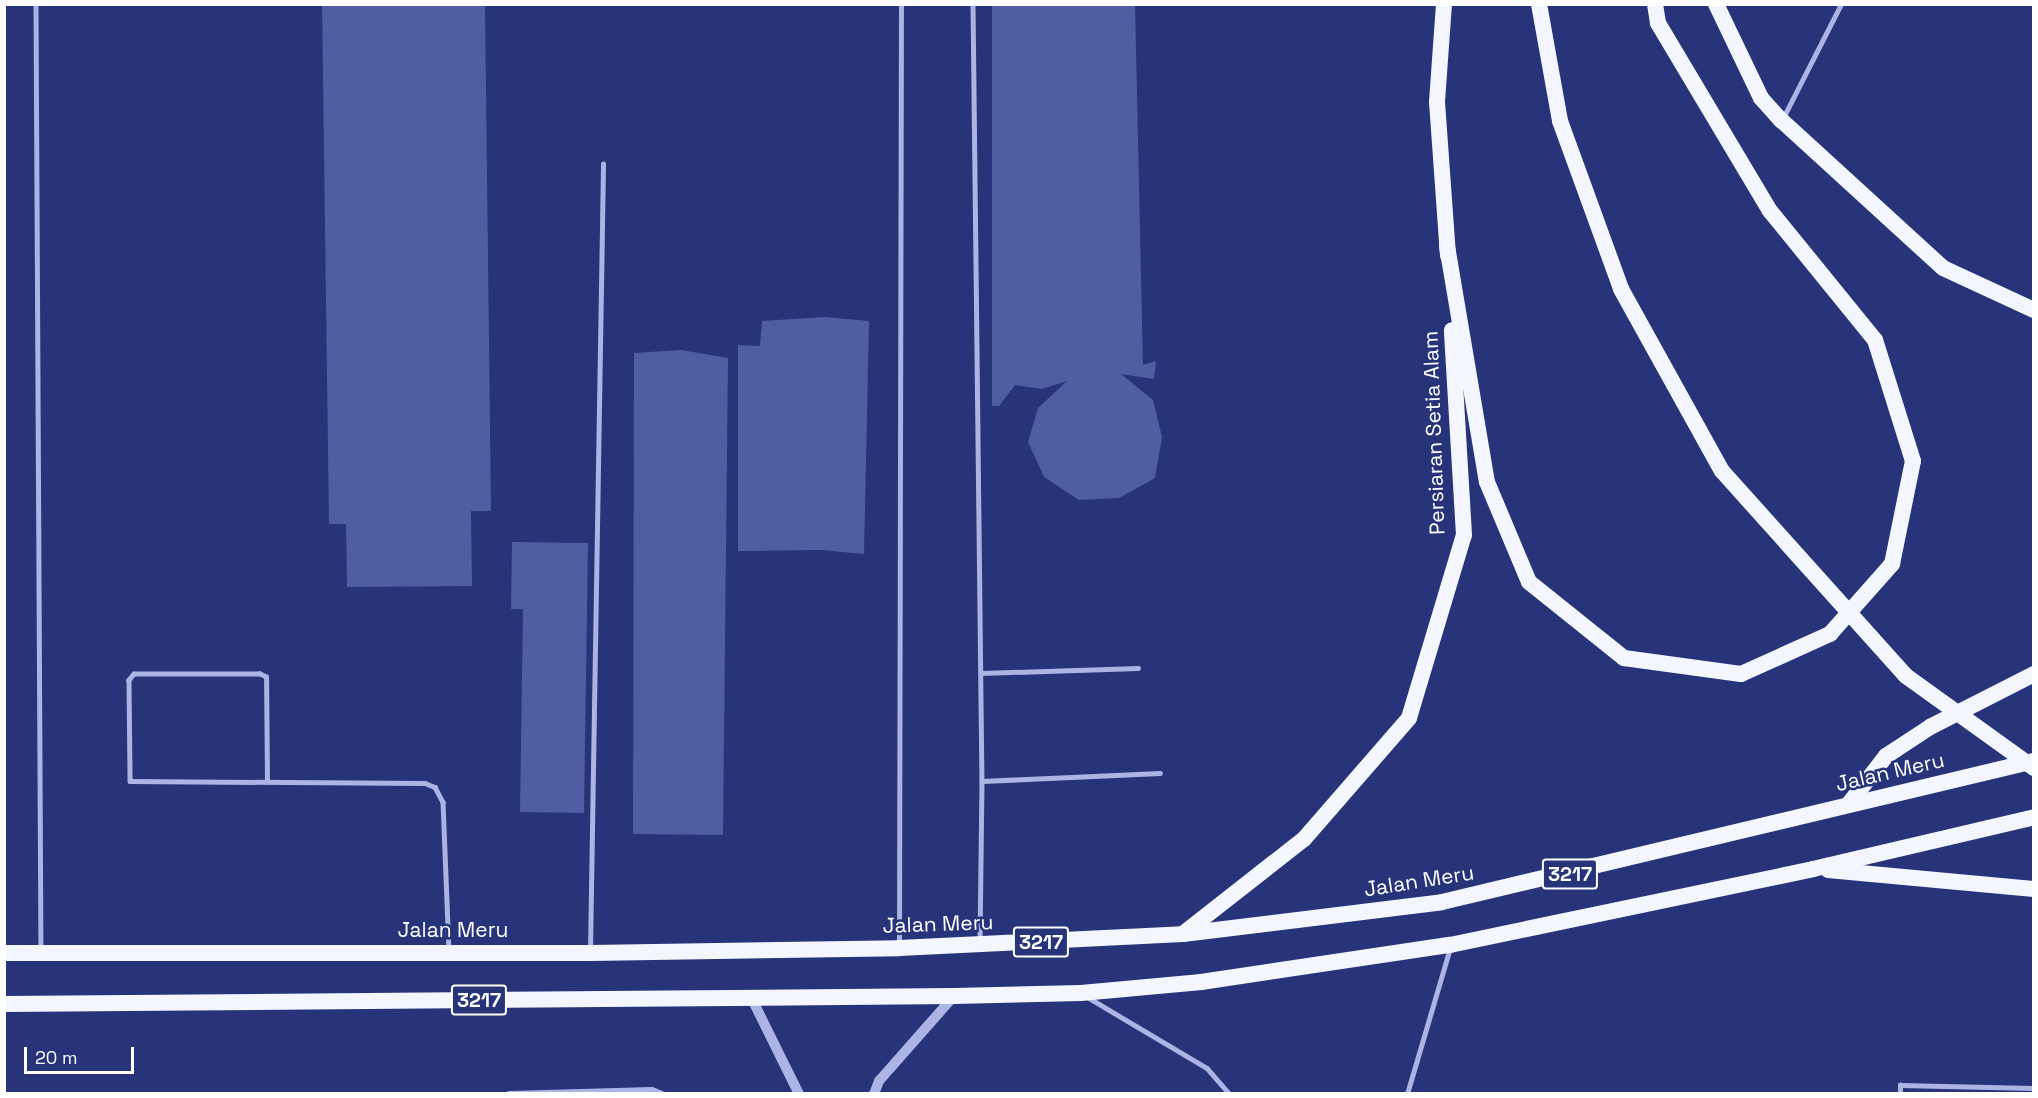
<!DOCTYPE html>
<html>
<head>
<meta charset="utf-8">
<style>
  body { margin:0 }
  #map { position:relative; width:2038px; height:1098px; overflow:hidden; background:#27347a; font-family:"Space Grotesk",sans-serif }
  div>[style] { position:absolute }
  .building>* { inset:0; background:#4f5da3 }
  .service>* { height:4.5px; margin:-2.25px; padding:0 2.25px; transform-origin:2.25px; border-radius:2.25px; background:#abb4e4 }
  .minor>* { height:6px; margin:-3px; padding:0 3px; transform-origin:3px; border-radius:3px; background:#abb4e4 }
  .tertiary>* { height:10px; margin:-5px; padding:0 5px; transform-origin:5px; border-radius:5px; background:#abb4e4 }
  .trunk>* { height:16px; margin:-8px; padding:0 8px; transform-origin:8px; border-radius:8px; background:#f4f6fe }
  .trunk-bridge>* { height:16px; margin:-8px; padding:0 8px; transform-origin:8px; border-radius:8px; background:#f4f6fe }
  span { translate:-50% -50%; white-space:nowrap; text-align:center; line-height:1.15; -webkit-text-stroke:5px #27347a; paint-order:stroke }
  .shield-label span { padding:2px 4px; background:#27347a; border:2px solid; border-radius:4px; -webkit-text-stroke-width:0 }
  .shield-label { font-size:20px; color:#fff; font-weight:700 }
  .street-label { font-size:21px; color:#fff }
  .frame { position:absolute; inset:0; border:6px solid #fff; pointer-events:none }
  .scale { position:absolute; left:24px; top:1047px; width:110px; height:27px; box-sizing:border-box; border:3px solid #fff; border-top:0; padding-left:8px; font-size:18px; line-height:21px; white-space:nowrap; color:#fff; -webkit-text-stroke:4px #27347a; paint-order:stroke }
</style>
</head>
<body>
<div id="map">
  <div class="building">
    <div style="clip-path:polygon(322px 4px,485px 4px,491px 511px,471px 511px,472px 586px,347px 587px,346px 524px,329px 524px)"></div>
    <div style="clip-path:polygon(992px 4px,1135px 4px,1143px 365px,1156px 361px,1154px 379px,1121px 374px,1153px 400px,1162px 437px,1155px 478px,1119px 498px,1079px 500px,1044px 477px,1028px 442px,1038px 408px,1067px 381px,1042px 389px,1015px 385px,999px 406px,992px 406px)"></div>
    <div style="clip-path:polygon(825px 317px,869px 321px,864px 554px,821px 550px,738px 551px,738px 345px,760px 346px,762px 321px)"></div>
    <div style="clip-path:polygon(681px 350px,728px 358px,723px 835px,633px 834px,634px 353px)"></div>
    <div style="clip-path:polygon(512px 542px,588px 543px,584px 813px,520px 812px,523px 609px,511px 609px)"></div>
  </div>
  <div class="service">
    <div style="left:36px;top:4px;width:947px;rotate:89.7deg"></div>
    <div style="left:973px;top:4px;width:777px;rotate:89.34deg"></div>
    <div style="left:982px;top:781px;width:159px;rotate:90.7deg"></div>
    <div style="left:1783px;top:118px;width:128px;rotate:-63deg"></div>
    <div style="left:981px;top:673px;width:157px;rotate:-1.8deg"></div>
    <div style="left:982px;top:781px;width:178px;rotate:-2.6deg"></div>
    <div style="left:267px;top:782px;width:105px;rotate:-90.5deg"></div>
    <div style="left:266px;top:677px;width:7px;rotate:-153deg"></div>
    <div style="left:260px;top:674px;width:126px;rotate:180deg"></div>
    <div style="left:134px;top:674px;width:8px;rotate:130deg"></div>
    <div style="left:129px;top:680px;width:101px;rotate:89.4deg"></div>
    <div style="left:130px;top:781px;width:295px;rotate:0.4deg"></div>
    <div style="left:425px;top:783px;width:11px;rotate:22deg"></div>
    <div style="left:435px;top:787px;width:17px;rotate:62deg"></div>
    <div style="left:443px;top:802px;width:147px;rotate:87.7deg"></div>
    <div style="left:899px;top:945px;width:941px;rotate:-89.88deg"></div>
    <div style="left:590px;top:950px;width:786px;rotate:-89.05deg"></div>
    <div style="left:1089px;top:998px;width:137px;rotate:30.7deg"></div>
    <div style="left:1207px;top:1068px;width:35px;rotate:49deg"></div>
    <div style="left:1407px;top:1094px;width:152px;rotate:-73.6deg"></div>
    <div style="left:1900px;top:1094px;width:9px;rotate:-90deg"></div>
    <div style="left:1900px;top:1085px;width:134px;rotate:1.3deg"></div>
  </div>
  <div class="minor">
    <div style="left:509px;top:1094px;width:143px;rotate:-1.6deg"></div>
    <div style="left:652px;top:1090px;width:11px;rotate:22deg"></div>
  </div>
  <div class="tertiary">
    <div style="left:751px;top:997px;width:108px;rotate:63.7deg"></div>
    <div style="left:874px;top:1094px;width:14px;rotate:-69deg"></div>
    <div style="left:879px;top:1081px;width:113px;rotate:-48.6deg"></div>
  </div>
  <div class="trunk">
    <div style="left:1444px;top:4px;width:98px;rotate:94.1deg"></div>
    <div style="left:1437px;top:102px;width:154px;rotate:85.9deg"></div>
    <div style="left:1539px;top:4px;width:119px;rotate:79.8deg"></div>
    <div style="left:1560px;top:121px;width:179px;rotate:70deg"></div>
    <div style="left:1716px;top:4px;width:104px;rotate:64.4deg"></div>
    <div style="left:1761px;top:98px;width:30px;rotate:48deg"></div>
    <div style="left:1781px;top:120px;width:219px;rotate:42.4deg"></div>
    <div style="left:1943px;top:268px;width:100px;rotate:24.8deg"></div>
    <div style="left:1447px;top:246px;width:239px;rotate:80.4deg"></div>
    <div style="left:1487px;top:482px;width:108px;rotate:67.2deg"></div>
    <div style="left:1529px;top:582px;width:122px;rotate:38.7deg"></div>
    <div style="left:1624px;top:658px;width:118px;rotate:7.8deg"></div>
    <div style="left:1741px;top:674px;width:98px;rotate:-24.2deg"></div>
    <div style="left:1830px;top:634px;width:94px;rotate:-48.5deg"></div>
    <div style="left:1892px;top:564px;width:105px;rotate:-78.5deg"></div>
    <div style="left:1913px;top:461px;width:127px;rotate:-107.4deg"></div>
    <div style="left:1875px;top:340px;width:166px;rotate:-129.1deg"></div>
    <div style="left:1770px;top:211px;width:219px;rotate:-120.8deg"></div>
    <div style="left:1658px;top:23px;width:19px;rotate:-99deg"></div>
    <div style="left:1848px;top:805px;width:62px;rotate:-52.2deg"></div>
    <div style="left:1886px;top:756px;width:53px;rotate:-33.4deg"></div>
    <div style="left:1930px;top:727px;width:117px;rotate:-27deg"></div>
    <div style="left:1828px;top:870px;width:207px;rotate:5.3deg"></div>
    <div style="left:1184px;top:933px;width:152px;rotate:-38.1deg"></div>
    <div style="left:1304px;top:839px;width:160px;rotate:-49deg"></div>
    <div style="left:1409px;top:718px;width:191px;rotate:-73.3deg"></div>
    <div style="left:1464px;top:535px;width:205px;rotate:-93.4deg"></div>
    <div style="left:4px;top:953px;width:586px"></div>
    <div style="left:590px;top:953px;width:309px;rotate:-0.9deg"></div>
    <div style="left:899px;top:948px;width:284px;rotate:-2.8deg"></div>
    <div style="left:1183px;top:934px;width:261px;rotate:-7deg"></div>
    <div style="left:1442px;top:902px;width:609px;rotate:-13.4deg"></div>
    <div style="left:4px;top:1004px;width:950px;rotate:-0.48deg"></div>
    <div style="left:954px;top:996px;width:127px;rotate:-1.4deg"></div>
    <div style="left:1081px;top:993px;width:121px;rotate:-5.2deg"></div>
    <div style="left:1201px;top:982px;width:252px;rotate:-8.5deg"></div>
    <div style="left:1450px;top:945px;width:371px;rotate:-11.8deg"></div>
    <div style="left:1813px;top:869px;width:227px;rotate:-13.2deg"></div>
  </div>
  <div class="trunk-bridge">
    <div style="left:1621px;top:289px;width:208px;rotate:61deg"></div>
    <div style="left:1722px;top:471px;width:275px;rotate:48.1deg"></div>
    <div style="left:1906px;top:676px;width:158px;rotate:35.7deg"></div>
  </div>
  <div class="shield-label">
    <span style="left:1570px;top:874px">3217</span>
    <span style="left:1041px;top:942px">3217</span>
    <span style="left:479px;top:1000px">3217</span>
  </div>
  <div class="street-label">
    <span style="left:1434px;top:433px;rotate:-92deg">Persiaran Setia Alam</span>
    <span style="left:1890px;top:772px;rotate:-13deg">Jalan Meru</span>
    <span style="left:1419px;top:881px;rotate:-9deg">Jalan Meru</span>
    <span style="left:938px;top:924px;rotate:-2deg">Jalan Meru</span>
    <span style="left:453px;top:930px">Jalan Meru</span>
  </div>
  <div class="frame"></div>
  <div class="scale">20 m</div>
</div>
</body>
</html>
